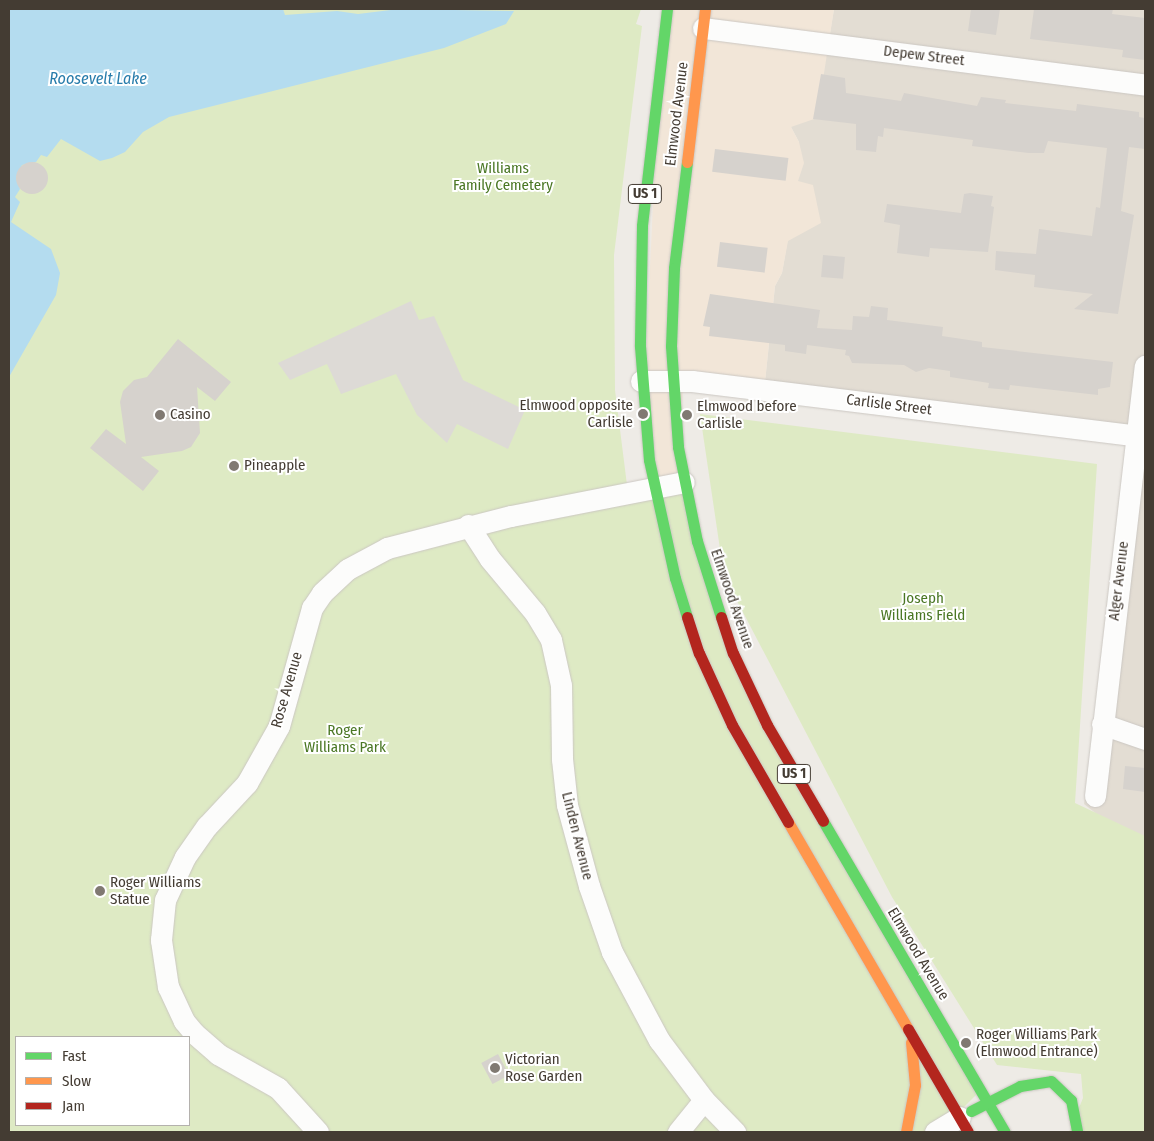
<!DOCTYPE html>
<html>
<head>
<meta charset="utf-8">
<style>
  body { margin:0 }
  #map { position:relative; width:1154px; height:1141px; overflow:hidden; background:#eeebe6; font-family:"Fira Sans Condensed",sans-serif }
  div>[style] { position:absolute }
  .residential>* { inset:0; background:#e3ddd3 }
  .commercial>* { inset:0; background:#f2e6d8 }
  .green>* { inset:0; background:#deeac4 }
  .parking>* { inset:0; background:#dddad6 }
  .water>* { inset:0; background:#b4dcef }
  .building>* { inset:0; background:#d6d2cd; transform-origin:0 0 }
  .round { border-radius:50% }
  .roads { filter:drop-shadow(0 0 1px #cbc7c2) drop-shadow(0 0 1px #cbc7c2) }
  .street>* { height:21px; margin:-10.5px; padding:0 10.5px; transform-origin:10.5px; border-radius:10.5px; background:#fcfcfb }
  .fast>* { height:11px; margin:-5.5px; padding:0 5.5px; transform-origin:5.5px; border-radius:5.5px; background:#63d668 }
  .slow>* { height:11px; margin:-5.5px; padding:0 5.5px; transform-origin:5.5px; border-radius:5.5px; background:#ff974d }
  .jam>* { height:11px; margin:-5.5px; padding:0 5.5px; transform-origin:5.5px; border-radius:5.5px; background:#b3261e }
  .dots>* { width:14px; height:14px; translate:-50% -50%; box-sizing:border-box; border:2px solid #fff; border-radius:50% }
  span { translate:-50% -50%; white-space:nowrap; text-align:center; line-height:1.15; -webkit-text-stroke:4px #fff; paint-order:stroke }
  .shield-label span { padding:1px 4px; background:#fff; border:1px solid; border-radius:4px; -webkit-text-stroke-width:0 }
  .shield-label { font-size:14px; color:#443c33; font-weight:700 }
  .street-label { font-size:15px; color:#443c33 }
  .park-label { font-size:15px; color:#4a7724 }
  .poi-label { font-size:15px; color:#443c33 }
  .right { translate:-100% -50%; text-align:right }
  .left { translate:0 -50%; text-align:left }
  .water-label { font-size:16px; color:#277cab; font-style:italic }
  .frame { position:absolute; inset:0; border:10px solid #443c33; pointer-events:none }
  .legend { position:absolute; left:15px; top:1036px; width:175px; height:90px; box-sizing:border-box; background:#fff; border:1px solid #b4b1ad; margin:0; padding:6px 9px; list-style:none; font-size:15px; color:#443c33 }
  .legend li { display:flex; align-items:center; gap:10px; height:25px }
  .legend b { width:25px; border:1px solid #b4b1ad }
</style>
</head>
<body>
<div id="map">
  <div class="residential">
    <div style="clip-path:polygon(834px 9px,1145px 9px,1145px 852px,1084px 804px,1131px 445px,765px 382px,775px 286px,782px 273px,798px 181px,799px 142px,791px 127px,827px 52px)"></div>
  </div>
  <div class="commercial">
    <div style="clip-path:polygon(662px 9px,834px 9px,817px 118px,791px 127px,799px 142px,804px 163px,798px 181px,813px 185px,821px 223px,788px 241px,782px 273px,775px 286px,765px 382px,684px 375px,678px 479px,653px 482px,643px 419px)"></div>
  </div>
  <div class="green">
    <div style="clip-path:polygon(evenodd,9px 9px,641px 9px,636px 24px,642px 26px,614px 255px,615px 390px,627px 485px,678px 479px,732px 664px,978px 1093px,939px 1132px,9px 1132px,9px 9px,16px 1037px,189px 1037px,189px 1125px,16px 1125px,16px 1037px)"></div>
    <div style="clip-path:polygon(700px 414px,1097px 464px,1075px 803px,1145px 836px,1145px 1132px,1069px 1132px,1083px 1098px,1081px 1074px,997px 1065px,892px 897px,724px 576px)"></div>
  </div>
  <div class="parking">
    <div style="clip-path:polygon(411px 301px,419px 320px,434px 316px,463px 380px,525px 410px,508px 449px,457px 424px,447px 443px,417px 415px,396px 374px,341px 394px,327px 364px,290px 380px,278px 363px)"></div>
  </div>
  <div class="water">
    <div style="clip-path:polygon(9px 9px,283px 9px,285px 15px,337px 11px,358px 14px,399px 9px,514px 11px,506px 24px,444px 48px,169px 117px,143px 132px,125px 152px,112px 158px,100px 161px,61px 139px,47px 157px,41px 155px,36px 162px,22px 165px,16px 178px,20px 189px,15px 197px,20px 202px,11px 222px,51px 249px,60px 273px,56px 295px,9px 377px)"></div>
  </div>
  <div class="building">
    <div style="clip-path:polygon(971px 9px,1000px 9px,996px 35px,968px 31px)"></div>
    <div style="clip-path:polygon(1034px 9px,1113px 9px,1112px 14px,1145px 18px,1145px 60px,1122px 57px,1123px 50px,1030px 39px)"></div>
    <div style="clip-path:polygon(821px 74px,845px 78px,846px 93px,901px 101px,904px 93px,977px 106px,981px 97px,1006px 100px,1005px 103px,1076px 111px,1077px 104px,1139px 112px,1139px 117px,1145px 118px,1145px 149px,1129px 147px,1121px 211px,1134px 215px,1118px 314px,1074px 309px,1093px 294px,1034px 287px,1035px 275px,995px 270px,996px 251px,1036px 254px,1039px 229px,1092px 236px,1096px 207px,1100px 208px,1107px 148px,1048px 141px,1044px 153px,1029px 153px,972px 146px,973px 140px,884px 128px,883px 137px,878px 136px,876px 152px,856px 150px,856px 124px,813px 119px)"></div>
    <div style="left:715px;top:149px;width:74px;height:23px;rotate:7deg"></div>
    <div class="round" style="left:16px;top:162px;width:32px;height:32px"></div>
    <div style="clip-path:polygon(970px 193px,993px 196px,991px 206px,994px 207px,988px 252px,930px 248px,929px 257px,897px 253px,900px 225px,884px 222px,887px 204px,961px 213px,964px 194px)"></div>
    <div style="left:720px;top:242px;width:48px;height:25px;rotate:7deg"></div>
    <div style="left:823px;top:255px;width:22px;height:22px;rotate:5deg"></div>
    <div style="clip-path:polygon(710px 294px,820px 310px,817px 328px,852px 330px,853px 316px,869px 317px,871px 306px,888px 308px,887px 320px,943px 327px,942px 336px,982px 342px,982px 347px,1113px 362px,1110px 387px,1098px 389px,1098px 395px,1010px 385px,1009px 390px,988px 388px,989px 383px,950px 377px,950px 371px,929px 368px,916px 372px,904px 365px,852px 363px,849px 356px,845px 355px,846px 350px,807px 345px,806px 354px,785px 351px,785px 345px,709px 336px,710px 327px,703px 326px)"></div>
    <div style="clip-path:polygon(178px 339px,231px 382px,215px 401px,197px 387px,200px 433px,191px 447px,182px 451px,141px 457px,159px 471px,143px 491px,90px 448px,106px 429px,126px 444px,120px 402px,123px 391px,134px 380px,147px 377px)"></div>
    <div style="clip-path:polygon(1125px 766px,1145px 768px,1145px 792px,1123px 789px)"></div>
    <div style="left:498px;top:1054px;width:24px;height:19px;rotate:62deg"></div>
  </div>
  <div class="roads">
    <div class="street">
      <div style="left:703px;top:28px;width:446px;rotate:7.3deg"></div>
      <div style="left:641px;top:381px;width:51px"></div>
      <div style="left:692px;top:381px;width:448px;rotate:7deg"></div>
      <div style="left:468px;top:525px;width:40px;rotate:57.1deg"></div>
      <div style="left:490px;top:559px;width:70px;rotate:50.2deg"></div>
      <div style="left:535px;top:613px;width:31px;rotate:59deg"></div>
      <div style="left:551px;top:640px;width:46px;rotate:77.5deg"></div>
      <div style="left:561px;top:685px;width:74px;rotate:89.2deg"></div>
      <div style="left:562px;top:759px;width:46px;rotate:83.8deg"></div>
      <div style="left:567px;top:805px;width:84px;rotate:74.8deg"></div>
      <div style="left:589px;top:886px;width:70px;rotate:70.8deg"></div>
      <div style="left:612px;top:952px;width:100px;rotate:61.9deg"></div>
      <div style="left:659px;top:1040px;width:75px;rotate:53.1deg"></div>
      <div style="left:704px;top:1100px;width:45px;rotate:45.9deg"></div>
      <div style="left:1102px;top:724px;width:46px;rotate:19.2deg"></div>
      <div style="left:1095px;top:796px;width:433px;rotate:-83.4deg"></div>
      <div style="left:318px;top:1132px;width:59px;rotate:-132.3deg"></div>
      <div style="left:278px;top:1088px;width:69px;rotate:-150.5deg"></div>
      <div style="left:218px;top:1054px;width:32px;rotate:-139deg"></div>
      <div style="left:194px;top:1033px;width:16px;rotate:-130deg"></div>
      <div style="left:184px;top:1021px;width:38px;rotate:-115deg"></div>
      <div style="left:168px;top:987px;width:48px;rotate:-98.5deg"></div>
      <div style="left:161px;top:940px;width:40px;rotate:-84.3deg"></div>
      <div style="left:165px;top:900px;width:47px;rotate:-65.1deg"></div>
      <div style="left:185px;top:857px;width:38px;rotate:-55deg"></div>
      <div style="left:207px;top:826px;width:59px;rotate:-47.1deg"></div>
      <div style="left:247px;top:783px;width:65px;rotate:-60.7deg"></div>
      <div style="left:279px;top:726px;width:123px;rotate:-74.4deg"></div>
      <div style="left:312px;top:608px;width:18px;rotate:-56deg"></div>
      <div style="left:322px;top:593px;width:35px;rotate:-43deg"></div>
      <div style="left:348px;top:569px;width:44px;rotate:-28.3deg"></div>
      <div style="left:387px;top:548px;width:128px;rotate:-14.5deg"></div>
      <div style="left:511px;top:516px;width:176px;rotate:-11.1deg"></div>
      <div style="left:678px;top:1132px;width:41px;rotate:-50.9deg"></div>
      <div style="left:935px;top:1132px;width:29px;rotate:-31deg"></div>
    </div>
    <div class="fast">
      <div style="left:667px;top:9px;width:218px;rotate:96.6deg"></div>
      <div style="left:642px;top:226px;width:120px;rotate:91deg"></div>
      <div style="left:640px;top:346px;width:114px;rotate:85.5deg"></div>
      <div style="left:649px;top:460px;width:121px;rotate:77.6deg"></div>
      <div style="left:675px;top:578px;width:41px;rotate:72.9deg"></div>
      <div style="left:687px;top:162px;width:107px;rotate:97deg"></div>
      <div style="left:674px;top:268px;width:78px;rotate:92.2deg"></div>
      <div style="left:671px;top:346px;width:101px;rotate:86deg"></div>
      <div style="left:678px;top:447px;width:96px;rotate:78.6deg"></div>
      <div style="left:697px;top:541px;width:80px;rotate:72.5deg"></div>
      <div style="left:823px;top:821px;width:360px;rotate:59.7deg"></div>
      <div style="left:971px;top:1111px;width:55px;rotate:-27deg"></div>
      <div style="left:1020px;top:1086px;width:31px;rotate:-9deg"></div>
      <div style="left:1051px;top:1081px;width:28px;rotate:44deg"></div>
      <div style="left:1071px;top:1100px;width:33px;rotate:79deg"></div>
    </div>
    <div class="slow">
      <div style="left:687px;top:162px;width:154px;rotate:-83.3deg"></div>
      <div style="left:788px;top:822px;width:239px;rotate:59.9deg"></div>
      <div style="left:906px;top:1132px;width:48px;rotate:-79.2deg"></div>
      <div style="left:915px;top:1085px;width:43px;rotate:-95.3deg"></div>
    </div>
    <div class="jam">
      <div style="left:687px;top:617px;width:38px;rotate:72deg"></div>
      <div style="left:699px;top:653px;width:79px;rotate:65.4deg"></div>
      <div style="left:732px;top:725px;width:112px;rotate:60deg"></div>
      <div style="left:721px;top:617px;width:38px;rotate:72deg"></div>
      <div style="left:733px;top:653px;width:80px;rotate:64.7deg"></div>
      <div style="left:767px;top:725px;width:111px;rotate:59.7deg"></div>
      <div style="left:908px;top:1029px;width:119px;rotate:59.8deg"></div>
    </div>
  </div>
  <div class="dots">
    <div style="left:643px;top:414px;background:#807972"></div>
    <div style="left:160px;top:415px;background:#807972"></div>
    <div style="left:687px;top:415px;background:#807972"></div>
    <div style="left:234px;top:466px;background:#807972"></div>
    <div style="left:100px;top:891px;background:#807972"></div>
    <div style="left:966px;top:1043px;background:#807972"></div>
    <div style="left:495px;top:1068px;background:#807972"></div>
  </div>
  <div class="shield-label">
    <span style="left:645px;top:194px">US 1</span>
    <span style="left:794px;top:774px">US 1</span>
  </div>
  <div class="street-label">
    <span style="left:924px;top:56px;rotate:7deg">Depew Street</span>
    <span style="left:677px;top:114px;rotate:-83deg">Elmwood Avenue</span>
    <span style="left:889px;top:405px;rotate:7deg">Carlisle Street</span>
    <span style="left:1119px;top:581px;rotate:-83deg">Alger Avenue</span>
    <span style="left:732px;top:599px;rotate:71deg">Elmwood Avenue</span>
    <span style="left:287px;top:690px;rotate:-74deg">Rose Avenue</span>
    <span style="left:577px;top:836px;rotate:76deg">Linden Avenue</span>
    <span style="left:918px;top:954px;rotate:59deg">Elmwood Avenue</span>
  </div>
  <div class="park-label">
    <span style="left:503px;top:177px">Williams<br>Family Cemetery</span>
    <span style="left:923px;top:607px">Joseph<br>Williams Field</span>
    <span style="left:345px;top:739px">Roger<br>Williams Park</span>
  </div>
  <div class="poi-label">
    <span class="right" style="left:633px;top:414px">Elmwood opposite<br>Carlisle</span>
    <span class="left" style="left:697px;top:415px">Elmwood before<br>Carlisle</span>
    <span class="left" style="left:170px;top:415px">Casino</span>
    <span class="left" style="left:244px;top:466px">Pineapple</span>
    <span class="left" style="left:110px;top:891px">Roger Williams<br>Statue</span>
    <span class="left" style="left:976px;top:1043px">Roger Williams Park<br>(Elmwood Entrance)</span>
    <span class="left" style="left:505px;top:1068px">Victorian<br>Rose Garden</span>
  </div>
  <div class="water-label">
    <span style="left:98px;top:79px">Roosevelt Lake</span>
  </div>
  <div class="frame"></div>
  <ul class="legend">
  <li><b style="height:6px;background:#63d668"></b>Fast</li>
  <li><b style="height:6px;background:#ff974d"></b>Slow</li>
  <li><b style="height:6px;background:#b3261e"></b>Jam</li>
  </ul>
</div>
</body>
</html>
